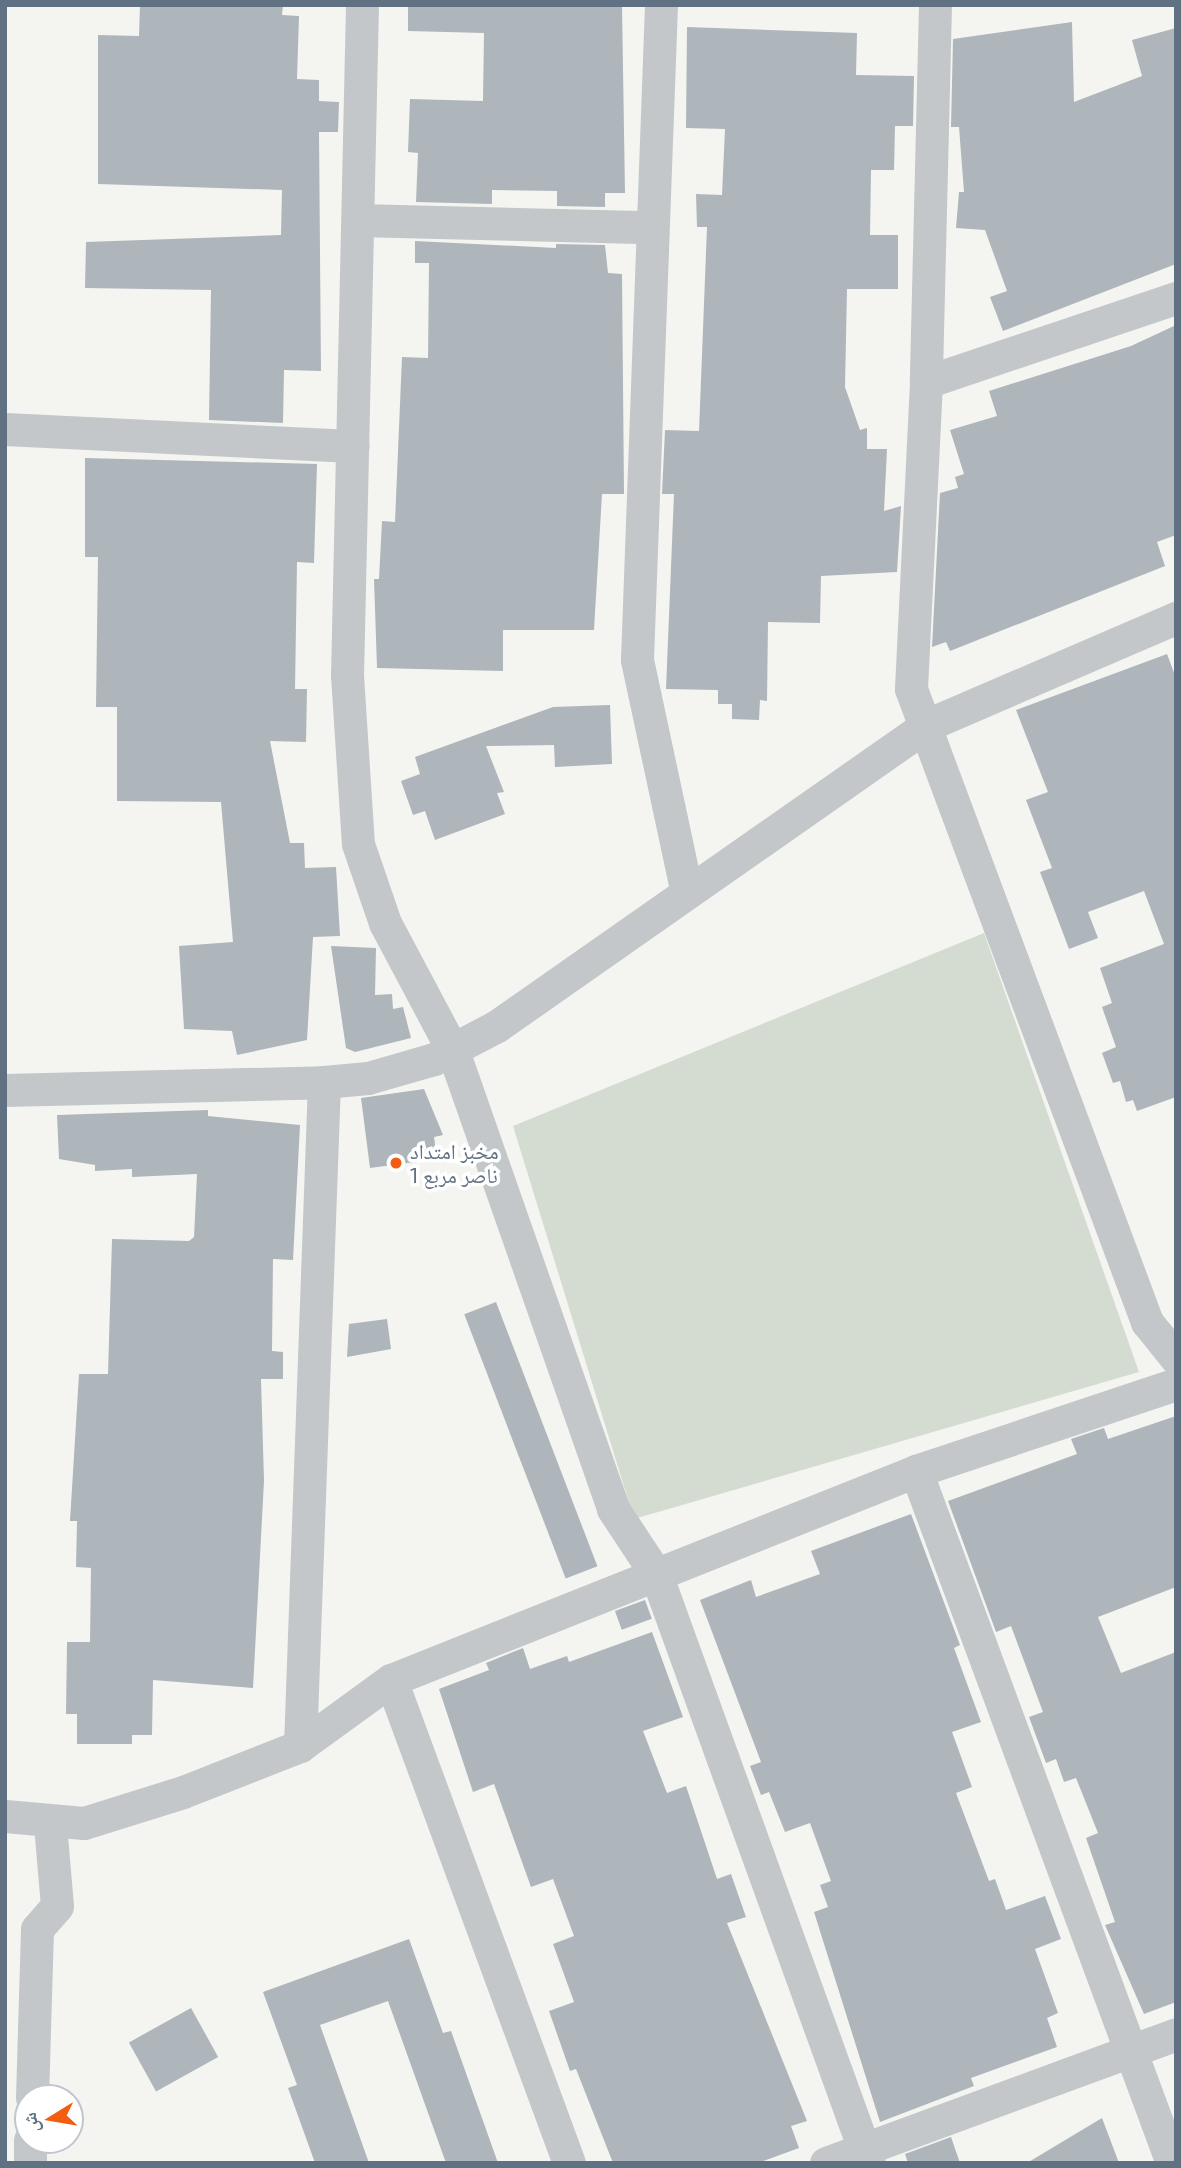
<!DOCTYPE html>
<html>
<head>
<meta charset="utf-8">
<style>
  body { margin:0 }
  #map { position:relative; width:1181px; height:2168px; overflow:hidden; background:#f4f5f0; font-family:"Exo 2","Noto Naskh Arabic",sans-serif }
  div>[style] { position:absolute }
  .green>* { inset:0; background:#d4dcd1 }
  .building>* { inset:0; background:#aeb5bb; transform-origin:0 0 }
  .minor>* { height:33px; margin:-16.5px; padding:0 16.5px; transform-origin:16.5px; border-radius:16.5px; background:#c3c7ca }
  .dots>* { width:19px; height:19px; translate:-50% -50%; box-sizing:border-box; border:4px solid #fff; border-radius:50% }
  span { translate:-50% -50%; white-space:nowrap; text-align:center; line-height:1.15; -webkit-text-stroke:7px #fff; paint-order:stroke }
  .poi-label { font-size:21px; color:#617184 }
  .left { translate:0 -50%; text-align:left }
  .frame { position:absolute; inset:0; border:7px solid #617184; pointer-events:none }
  .north { position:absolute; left:14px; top:2084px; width:70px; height:70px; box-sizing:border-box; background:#fff; border:2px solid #c0c6ce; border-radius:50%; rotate:259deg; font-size:19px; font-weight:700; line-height:28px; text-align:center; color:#617184 }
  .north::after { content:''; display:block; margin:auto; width:24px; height:32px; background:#f35d12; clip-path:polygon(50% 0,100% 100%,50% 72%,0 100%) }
</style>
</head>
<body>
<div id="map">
  <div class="green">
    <div style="clip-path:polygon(984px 933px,1139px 1372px,634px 1519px,513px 1126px)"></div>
  </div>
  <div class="building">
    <div style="clip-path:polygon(140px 5px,283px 5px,282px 15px,299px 16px,297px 79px,319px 80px,319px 101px,339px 102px,338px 132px,319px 132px,321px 371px,284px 370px,283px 423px,209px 420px,211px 290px,85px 288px,86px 242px,281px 235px,282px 190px,98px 184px,98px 35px,139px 36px)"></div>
    <div style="clip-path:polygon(408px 5px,622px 6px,625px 193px,605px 193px,605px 207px,557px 206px,557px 191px,492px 190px,492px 204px,416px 202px,418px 153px,408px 152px,410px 99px,483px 101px,484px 33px,408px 31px)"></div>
    <div style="clip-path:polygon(1072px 22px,1074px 102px,1142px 76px,1132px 40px,1176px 28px,1176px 264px,1003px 331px,990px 297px,1007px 291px,985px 230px,956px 228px,959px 192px,964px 192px,959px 127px,951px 127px,953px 39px)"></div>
    <div style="clip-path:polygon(687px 27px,857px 33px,856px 75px,914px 76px,913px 126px,895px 126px,894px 170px,871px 170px,870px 235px,898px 235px,898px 289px,847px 289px,845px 387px,860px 430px,867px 428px,867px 449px,887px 449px,884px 511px,901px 506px,897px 572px,821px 576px,820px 623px,768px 622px,767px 701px,760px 700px,759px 720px,732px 719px,732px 704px,718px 704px,718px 690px,666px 689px,674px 494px,662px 494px,665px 430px,699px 431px,707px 227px,697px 227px,696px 194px,722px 195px,725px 129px,686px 128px)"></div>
    <div style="clip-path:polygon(415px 241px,556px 248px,556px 244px,605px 245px,608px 273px,622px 274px,624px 494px,602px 494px,594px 630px,503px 630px,503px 671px,377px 668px,374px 579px,379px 579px,382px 521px,395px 522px,402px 357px,428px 358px,429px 263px,415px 263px)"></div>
    <div style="clip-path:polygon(1176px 325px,1176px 535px,1157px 542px,1165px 566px,950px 651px,946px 642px,932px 647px,940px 493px,958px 488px,955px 477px,964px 474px,950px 430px,997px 416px,989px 391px,1131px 346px)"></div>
    <div style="clip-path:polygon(85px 458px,317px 464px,314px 563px,297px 562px,295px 689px,307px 689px,306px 742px,270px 741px,290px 843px,304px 843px,305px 868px,336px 867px,340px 936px,313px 937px,307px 1040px,237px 1055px,232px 1031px,184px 1029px,179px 946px,233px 942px,221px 802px,117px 801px,117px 707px,96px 707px,98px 557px,85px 557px)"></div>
    <div style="clip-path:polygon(1167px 654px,1176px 678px,1176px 1097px,1137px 1111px,1133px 1100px,1126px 1102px,1120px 1081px,1113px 1083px,1102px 1053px,1116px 1047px,1102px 1007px,1112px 1003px,1100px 968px,1164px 944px,1144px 891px,1088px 912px,1098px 938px,1069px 949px,1040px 872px,1052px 868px,1026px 800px,1048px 792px,1016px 710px)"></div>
    <div style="clip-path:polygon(610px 705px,612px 764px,555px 767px,554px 745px,486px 746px,504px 792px,497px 793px,505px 814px,435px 840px,425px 811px,413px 815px,401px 781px,420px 774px,415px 757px,553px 707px)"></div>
    <div style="clip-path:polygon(331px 946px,376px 948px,375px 995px,392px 994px,393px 1009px,403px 1007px,411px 1038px,355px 1052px,346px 1048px)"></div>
    <div style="clip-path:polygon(424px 1089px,443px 1135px,434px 1137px,437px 1159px,370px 1168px,361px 1098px)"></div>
    <div style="clip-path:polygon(208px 1110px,208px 1116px,300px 1125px,293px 1260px,273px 1259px,272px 1351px,283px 1352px,283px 1379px,261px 1379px,264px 1481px,253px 1688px,153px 1680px,152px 1735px,132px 1735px,132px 1744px,77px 1744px,77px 1714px,66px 1714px,67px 1642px,90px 1642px,91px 1568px,76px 1567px,77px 1521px,70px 1521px,79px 1374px,108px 1374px,112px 1239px,189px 1241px,194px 1237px,197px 1174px,132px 1177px,132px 1169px,95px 1171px,95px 1165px,59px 1159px,57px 1115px)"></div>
    <div style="left:496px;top:1302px;width:283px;height:34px;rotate:69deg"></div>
    <div style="clip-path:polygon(387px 1319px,391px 1349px,347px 1357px,349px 1324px)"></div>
    <div style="clip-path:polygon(1176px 1416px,1176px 1587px,1098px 1617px,1121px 1673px,1176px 1652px,1176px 2002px,1144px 2014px,1105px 1925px,1115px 1922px,1086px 1838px,1098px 1833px,1076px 1778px,1064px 1782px,1056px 1759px,1046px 1763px,1029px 1717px,1043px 1712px,1011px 1626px,996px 1632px,948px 1501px,1077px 1454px,1071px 1439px,1104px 1428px,1108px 1439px)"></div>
    <div style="clip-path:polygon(911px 1514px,960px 1645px,954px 1648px,981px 1722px,952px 1732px,972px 1787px,956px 1793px,989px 1881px,995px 1879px,1006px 1910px,1045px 1896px,1061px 1939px,1035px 1949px,1058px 2013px,1047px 2018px,1057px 2047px,971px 2078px,974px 2086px,880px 2122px,814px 1912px,828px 1907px,820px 1885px,831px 1881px,810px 1823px,785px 1832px,769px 1792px,761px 1795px,750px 1766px,761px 1762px,700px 1600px,751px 1580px,756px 1597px,820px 1574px,811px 1551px)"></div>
    <div style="left:645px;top:1600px;width:20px;height:32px;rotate:70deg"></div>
    <div style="clip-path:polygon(652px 1632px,683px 1717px,643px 1731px,667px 1793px,686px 1786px,717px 1879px,731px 1874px,746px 1917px,727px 1923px,807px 2121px,791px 2126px,799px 2148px,758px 2163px,613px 2163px,576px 2069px,570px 2071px,549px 2011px,574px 2002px,553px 1944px,574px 1936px,553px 1879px,531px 1887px,494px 1784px,473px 1792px,439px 1689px,489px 1670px,486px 1663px,523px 1648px,530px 1669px,567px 1656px,569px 1662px)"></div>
    <div style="clip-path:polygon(409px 1939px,443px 2033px,451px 2031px,498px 2163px,446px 2163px,388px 2001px,320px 2025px,369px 2163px,315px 2163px,288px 2088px,297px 2085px,263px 1992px)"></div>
    <div style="left:191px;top:2008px;width:56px;height:71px;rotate:61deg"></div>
    <div style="clip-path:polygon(1102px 2118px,1119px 2163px,1027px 2163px)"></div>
    <div style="clip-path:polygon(951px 2137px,960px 2163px,908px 2163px,905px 2154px)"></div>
  </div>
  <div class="minor">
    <div style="left:362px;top:5px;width:670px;rotate:91.28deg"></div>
    <div style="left:347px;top:675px;width:169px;rotate:86.3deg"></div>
    <div style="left:358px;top:844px;width:83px;rotate:71.1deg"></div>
    <div style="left:385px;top:923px;width:145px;rotate:62deg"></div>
    <div style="left:453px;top:1051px;width:485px;rotate:70.7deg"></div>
    <div style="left:613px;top:1509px;width:78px;rotate:56.5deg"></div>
    <div style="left:656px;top:1574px;width:626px;rotate:70.12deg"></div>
    <div style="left:661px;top:5px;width:655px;rotate:92.1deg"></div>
    <div style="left:637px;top:660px;width:238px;rotate:77.9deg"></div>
    <div style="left:935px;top:5px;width:377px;rotate:91.4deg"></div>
    <div style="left:926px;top:382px;width:307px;rotate:92.8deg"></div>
    <div style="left:911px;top:689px;width:676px;rotate:69.55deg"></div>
    <div style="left:1147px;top:1322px;width:46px;rotate:51.1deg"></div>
    <div style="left:358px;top:220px;width:292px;rotate:1.4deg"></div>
    <div style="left:926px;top:382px;width:264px;rotate:-18.6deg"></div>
    <div style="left:5px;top:429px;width:348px;rotate:2.8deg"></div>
    <div style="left:5px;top:1090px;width:319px;rotate:-1.4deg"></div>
    <div style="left:324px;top:1082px;width:44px;rotate:-5.2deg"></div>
    <div style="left:368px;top:1078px;width:69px;rotate:-16.1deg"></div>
    <div style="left:434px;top:1059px;width:71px;rotate:-27.6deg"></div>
    <div style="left:497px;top:1026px;width:525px;rotate:-34.99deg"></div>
    <div style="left:927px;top:725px;width:271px;rotate:-23.3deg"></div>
    <div style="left:916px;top:1471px;width:738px;rotate:69.7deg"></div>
    <div style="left:391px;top:1680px;width:515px;rotate:69.77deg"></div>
    <div style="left:300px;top:1746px;width:664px;rotate:-87.93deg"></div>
    <div style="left:5px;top:1816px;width:79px;rotate:5.1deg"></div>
    <div style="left:84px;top:1823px;width:104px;rotate:-17.4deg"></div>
    <div style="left:183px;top:1792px;width:126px;rotate:-21.5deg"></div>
    <div style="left:300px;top:1746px;width:112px;rotate:-36deg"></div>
    <div style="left:391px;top:1680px;width:565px;rotate:-21.71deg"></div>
    <div style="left:916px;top:1471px;width:274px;rotate:-18.5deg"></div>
    <div style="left:32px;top:2098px;width:169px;rotate:-88.3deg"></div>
    <div style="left:37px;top:1929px;width:30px;rotate:-49deg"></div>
    <div style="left:57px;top:1906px;width:82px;rotate:-94.9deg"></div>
    <div style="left:30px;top:2163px;width:23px;rotate:-90deg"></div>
    <div style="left:826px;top:2163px;width:373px;rotate:-20.2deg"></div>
  </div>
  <div class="dots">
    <div style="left:396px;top:1163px;background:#f35d12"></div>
  </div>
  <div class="poi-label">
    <span class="left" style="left:410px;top:1163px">مخبز امتداد<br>ناصر مربع 1</span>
  </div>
  <div class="frame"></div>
  <div class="north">ش</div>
</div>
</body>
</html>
